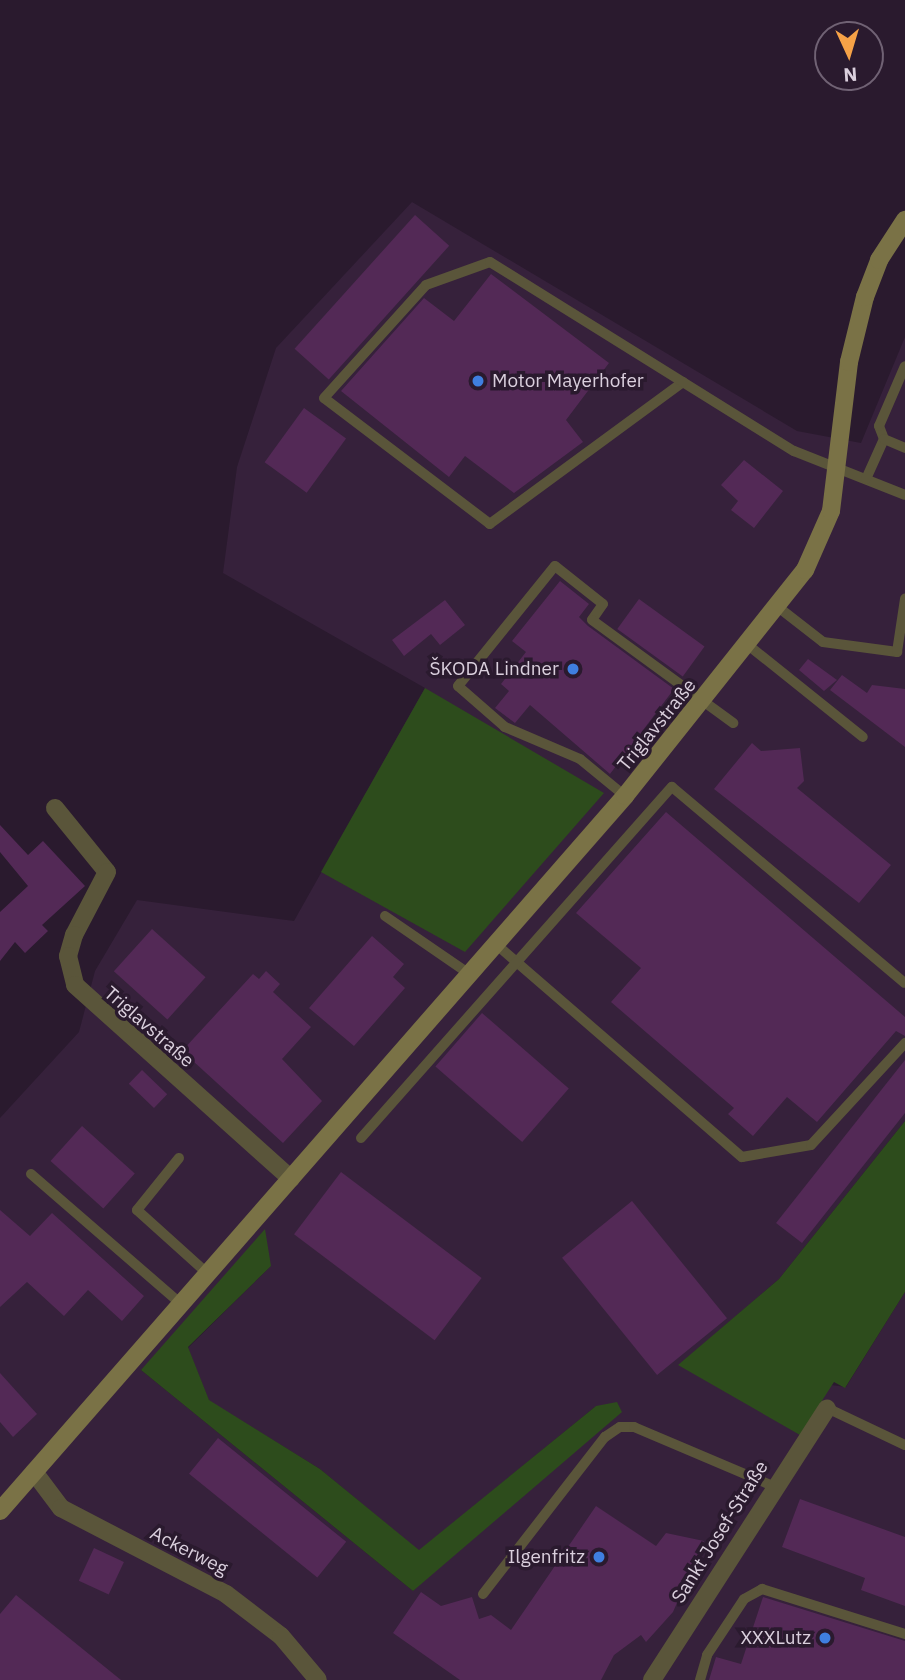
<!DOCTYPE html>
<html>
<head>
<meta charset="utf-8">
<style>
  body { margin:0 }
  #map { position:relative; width:905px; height:1680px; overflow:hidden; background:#2a1a2e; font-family:"IBM Plex Sans",sans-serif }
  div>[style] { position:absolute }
  .built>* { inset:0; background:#36213b }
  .green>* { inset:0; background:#2d4c1c }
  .building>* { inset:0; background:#532956; transform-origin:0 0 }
  .lane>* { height:10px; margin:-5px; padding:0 5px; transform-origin:5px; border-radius:5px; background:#5a553a }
  .street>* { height:18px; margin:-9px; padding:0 9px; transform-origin:9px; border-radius:9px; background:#5a553a }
  .secondary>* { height:18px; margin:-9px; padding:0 9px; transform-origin:9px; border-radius:9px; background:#7a7246 }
  .dots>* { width:19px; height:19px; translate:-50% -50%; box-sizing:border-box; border:4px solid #2a1a2e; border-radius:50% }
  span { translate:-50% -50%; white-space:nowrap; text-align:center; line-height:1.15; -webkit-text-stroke:7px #2a1a2e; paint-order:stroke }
  .poi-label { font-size:19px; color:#dacfdd }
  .left { translate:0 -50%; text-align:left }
  .right { translate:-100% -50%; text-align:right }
  .street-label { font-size:19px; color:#dacfdd }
  .north { position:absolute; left:814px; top:21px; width:70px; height:70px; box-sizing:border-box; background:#2a1a2e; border:2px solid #706274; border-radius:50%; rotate:176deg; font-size:19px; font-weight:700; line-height:28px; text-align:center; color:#dacfdd }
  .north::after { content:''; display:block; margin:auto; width:24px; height:32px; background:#f6a247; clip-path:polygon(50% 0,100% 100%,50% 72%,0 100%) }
</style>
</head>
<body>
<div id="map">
  <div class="built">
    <div style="clip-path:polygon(evenodd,412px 202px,797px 431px,861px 443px,905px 337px,905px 1121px,779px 1279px,679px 1365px,846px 1387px,905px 1292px,905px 1680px,0 1680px,0 1118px,79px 1032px,95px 971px,137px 900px,294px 921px,425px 688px,223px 573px,237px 467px,276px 348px,412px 202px,271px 1266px,188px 1348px,209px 1401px,320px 1469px,419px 1551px,596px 1406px,413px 1591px,141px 1370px,271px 1266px)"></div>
  </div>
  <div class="green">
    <div style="clip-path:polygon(425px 688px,604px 793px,465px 952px,321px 872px)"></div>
    <div style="clip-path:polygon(905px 1121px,905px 1292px,845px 1388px,834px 1382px,800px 1435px,678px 1365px,779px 1279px)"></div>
    <div style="clip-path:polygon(265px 1229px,271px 1266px,188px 1347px,209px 1400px,320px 1469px,419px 1550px,596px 1406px,617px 1402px,622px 1412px,413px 1591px,141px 1370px)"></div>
  </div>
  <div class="building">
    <div style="left:415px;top:215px;width:46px;height:180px;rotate:42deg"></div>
    <div style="clip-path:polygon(491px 274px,609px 363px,566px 420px,583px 442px,514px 493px,465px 456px,449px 477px,341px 391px,424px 298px,454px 321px)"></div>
    <div style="left:304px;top:408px;width:52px;height:67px;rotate:36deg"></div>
    <div style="clip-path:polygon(744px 460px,783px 491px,754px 528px,731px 510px,738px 501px,721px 485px)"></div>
    <div style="clip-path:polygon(560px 581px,589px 604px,579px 617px,588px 626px,674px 689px,610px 774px,530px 705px,515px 723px,495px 708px,509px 691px,501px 684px,526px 652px,512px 641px)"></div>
    <div style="left:639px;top:599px;width:81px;height:37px;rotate:36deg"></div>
    <div style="clip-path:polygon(445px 600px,465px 625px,440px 645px,431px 634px,404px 656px,392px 640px)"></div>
    <div style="clip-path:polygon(808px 659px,837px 680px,824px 691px,799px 670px)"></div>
    <div style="clip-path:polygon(842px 675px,867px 693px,872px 685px,905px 689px,905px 747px,830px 690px)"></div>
    <div style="clip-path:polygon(752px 743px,761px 751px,800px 748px,804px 781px,797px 788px,891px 865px,859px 903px,714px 789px)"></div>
    <div style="clip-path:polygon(666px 812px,905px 1017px,905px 1036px,896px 1031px,817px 1122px,787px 1097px,753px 1136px,728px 1114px,734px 1108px,611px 1002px,641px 968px,576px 913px)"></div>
    <div style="clip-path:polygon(0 825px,28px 855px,43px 841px,85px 886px,42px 925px,48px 931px,25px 953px,15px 942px,0 961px,0 912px,28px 886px,0 852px)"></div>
    <div style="left:152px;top:929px;width:72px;height:57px;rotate:42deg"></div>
    <div style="clip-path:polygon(372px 936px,404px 964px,393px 977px,405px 988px,354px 1046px,309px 1008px)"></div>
    <div style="clip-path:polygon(266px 971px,280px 984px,273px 992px,311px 1027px,282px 1059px,322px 1101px,283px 1143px,182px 1051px,253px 974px,259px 979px)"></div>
    <div style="left:482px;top:1013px;width:115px;height:71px;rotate:41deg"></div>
    <div style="clip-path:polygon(905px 1060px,905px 1113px,802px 1243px,776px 1223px)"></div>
    <div style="left:142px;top:1070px;width:35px;height:19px;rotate:44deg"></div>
    <div style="left:82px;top:1126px;width:71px;height:47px;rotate:42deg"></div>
    <div style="left:341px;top:1172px;width:176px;height:78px;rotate:37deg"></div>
    <div style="left:632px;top:1201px;width:151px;height:90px;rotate:51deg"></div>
    <div style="clip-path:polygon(0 1210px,30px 1236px,52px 1213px,144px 1296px,122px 1321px,88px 1290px,64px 1316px,27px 1282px,0 1307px)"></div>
    <div style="clip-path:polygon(0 1373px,37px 1414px,13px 1437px,0 1422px)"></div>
    <div style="left:218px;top:1438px;width:165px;height:46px;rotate:39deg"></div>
    <div style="clip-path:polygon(800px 1499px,905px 1537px,905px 1606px,861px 1590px,865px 1578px,782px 1547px)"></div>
    <div style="clip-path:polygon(596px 1506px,656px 1546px,666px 1533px,704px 1541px,673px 1612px,646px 1642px,641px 1635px,614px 1655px,601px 1680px,460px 1680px,393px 1633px,421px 1592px,441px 1606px,472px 1597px,479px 1619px,491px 1615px,511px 1630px)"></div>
    <div style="left:94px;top:1548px;width:33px;height:36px;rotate:25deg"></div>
    <div style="clip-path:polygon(16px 1595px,121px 1680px,0 1680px,0 1614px)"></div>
    <div style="clip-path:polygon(763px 1597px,905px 1641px,905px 1680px,709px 1680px,716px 1657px,741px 1664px)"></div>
  </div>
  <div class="lane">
    <div style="left:683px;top:382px;width:240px;rotate:143.7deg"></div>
    <div style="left:490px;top:524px;width:208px;rotate:-142.8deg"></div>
    <div style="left:324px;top:398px;width:152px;rotate:-47.9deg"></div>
    <div style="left:426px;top:285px;width:68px;rotate:-19.8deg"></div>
    <div style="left:490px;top:262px;width:358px;rotate:31.9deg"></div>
    <div style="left:794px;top:451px;width:119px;rotate:21.6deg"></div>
    <div style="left:884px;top:439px;width:14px;rotate:-111deg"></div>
    <div style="left:879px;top:426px;width:65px;rotate:-66.6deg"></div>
    <div style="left:866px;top:479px;width:44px;rotate:-65.8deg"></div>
    <div style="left:884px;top:439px;width:23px;rotate:23deg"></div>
    <div style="left:778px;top:607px;width:57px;rotate:37.9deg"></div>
    <div style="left:823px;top:642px;width:75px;rotate:7.7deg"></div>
    <div style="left:897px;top:652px;width:54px;rotate:-81.4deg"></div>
    <div style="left:748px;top:645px;width:147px;rotate:38.7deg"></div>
    <div style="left:625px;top:796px;width:58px;rotate:-140.6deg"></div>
    <div style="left:580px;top:759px;width:82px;rotate:-156.9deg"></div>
    <div style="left:505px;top:727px;width:62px;rotate:-138.9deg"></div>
    <div style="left:458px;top:686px;width:154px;rotate:-51.1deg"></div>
    <div style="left:555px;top:566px;width:61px;rotate:38.4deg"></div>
    <div style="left:603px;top:604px;width:19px;rotate:125deg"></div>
    <div style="left:592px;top:620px;width:175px;rotate:36.1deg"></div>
    <div style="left:385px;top:916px;width:104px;rotate:34.5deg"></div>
    <div style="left:497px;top:945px;width:324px;rotate:40.9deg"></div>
    <div style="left:742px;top:1157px;width:70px;rotate:-9.9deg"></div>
    <div style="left:811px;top:1145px;width:139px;rotate:-47.3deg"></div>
    <div style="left:361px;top:1138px;width:469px;rotate:-48.5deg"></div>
    <div style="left:672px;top:787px;width:304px;rotate:40.1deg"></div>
    <div style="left:179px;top:1158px;width:67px;rotate:128.9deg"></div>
    <div style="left:137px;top:1210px;width:94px;rotate:42deg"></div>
    <div style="left:31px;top:1174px;width:197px;rotate:40.9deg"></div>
    <div style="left:827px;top:1408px;width:86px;rotate:25.4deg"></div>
    <div style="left:483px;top:1594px;width:199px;rotate:-52.2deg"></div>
    <div style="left:605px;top:1437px;width:18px;rotate:-34deg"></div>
    <div style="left:620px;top:1427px;width:14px"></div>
    <div style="left:634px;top:1427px;width:151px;rotate:23deg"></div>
    <div style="left:700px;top:1680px;width:26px;rotate:-74deg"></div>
    <div style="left:707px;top:1655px;width:67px;rotate:-56.5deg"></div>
    <div style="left:744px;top:1599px;width:21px;rotate:-29deg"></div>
    <div style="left:762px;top:1589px;width:150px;rotate:17.5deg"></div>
  </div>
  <div class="street">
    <div style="left:55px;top:808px;width:82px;rotate:50.9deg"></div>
    <div style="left:107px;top:872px;width:71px;rotate:117.6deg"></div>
    <div style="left:74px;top:935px;width:22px;rotate:106deg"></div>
    <div style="left:68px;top:956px;width:30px;rotate:76deg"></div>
    <div style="left:75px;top:985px;width:290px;rotate:41.9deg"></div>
    <div style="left:34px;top:1472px;width:45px;rotate:53.1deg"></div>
    <div style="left:61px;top:1508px;width:186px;rotate:27.5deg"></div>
    <div style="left:226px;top:1594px;width:69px;rotate:37.4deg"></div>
    <div style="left:281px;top:1636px;width:57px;rotate:49.9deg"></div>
    <div style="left:652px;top:1680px;width:323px;rotate:-57.2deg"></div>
  </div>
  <div class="secondary">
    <div style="left:0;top:1511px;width:950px;rotate:-48.84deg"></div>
    <div style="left:625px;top:796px;width:289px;rotate:-51.5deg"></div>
    <div style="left:805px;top:570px;width:64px;rotate:-66.2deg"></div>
    <div style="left:831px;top:511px;width:150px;rotate:-83.1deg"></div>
    <div style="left:849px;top:362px;width:67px;rotate:-76.2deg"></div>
    <div style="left:865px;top:297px;width:40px;rotate:-69deg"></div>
    <div style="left:879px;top:260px;width:48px;rotate:-57deg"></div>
  </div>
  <div class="dots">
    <div style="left:478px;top:381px;background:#3f7fe0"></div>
    <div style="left:573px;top:669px;background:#3f7fe0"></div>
    <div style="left:599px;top:1557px;background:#3f7fe0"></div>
    <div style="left:825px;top:1638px;background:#3f7fe0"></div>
  </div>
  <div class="poi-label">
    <span class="left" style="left:492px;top:381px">Motor Mayerhofer</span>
    <span class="right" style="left:559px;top:669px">ŠKODA Lindner</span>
    <span class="right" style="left:585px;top:1557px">Ilgenfritz</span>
    <span class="right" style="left:811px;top:1638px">XXXLutz</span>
  </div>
  <div class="street-label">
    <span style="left:657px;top:725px;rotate:-51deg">Triglavstraße</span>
    <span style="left:149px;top:1027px;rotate:41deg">Triglavstraße</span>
    <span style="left:720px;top:1532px;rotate:-58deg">Sankt Josef-Straße</span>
    <span style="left:189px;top:1551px;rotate:27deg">Ackerweg</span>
  </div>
  <div class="north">N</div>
</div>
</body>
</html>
